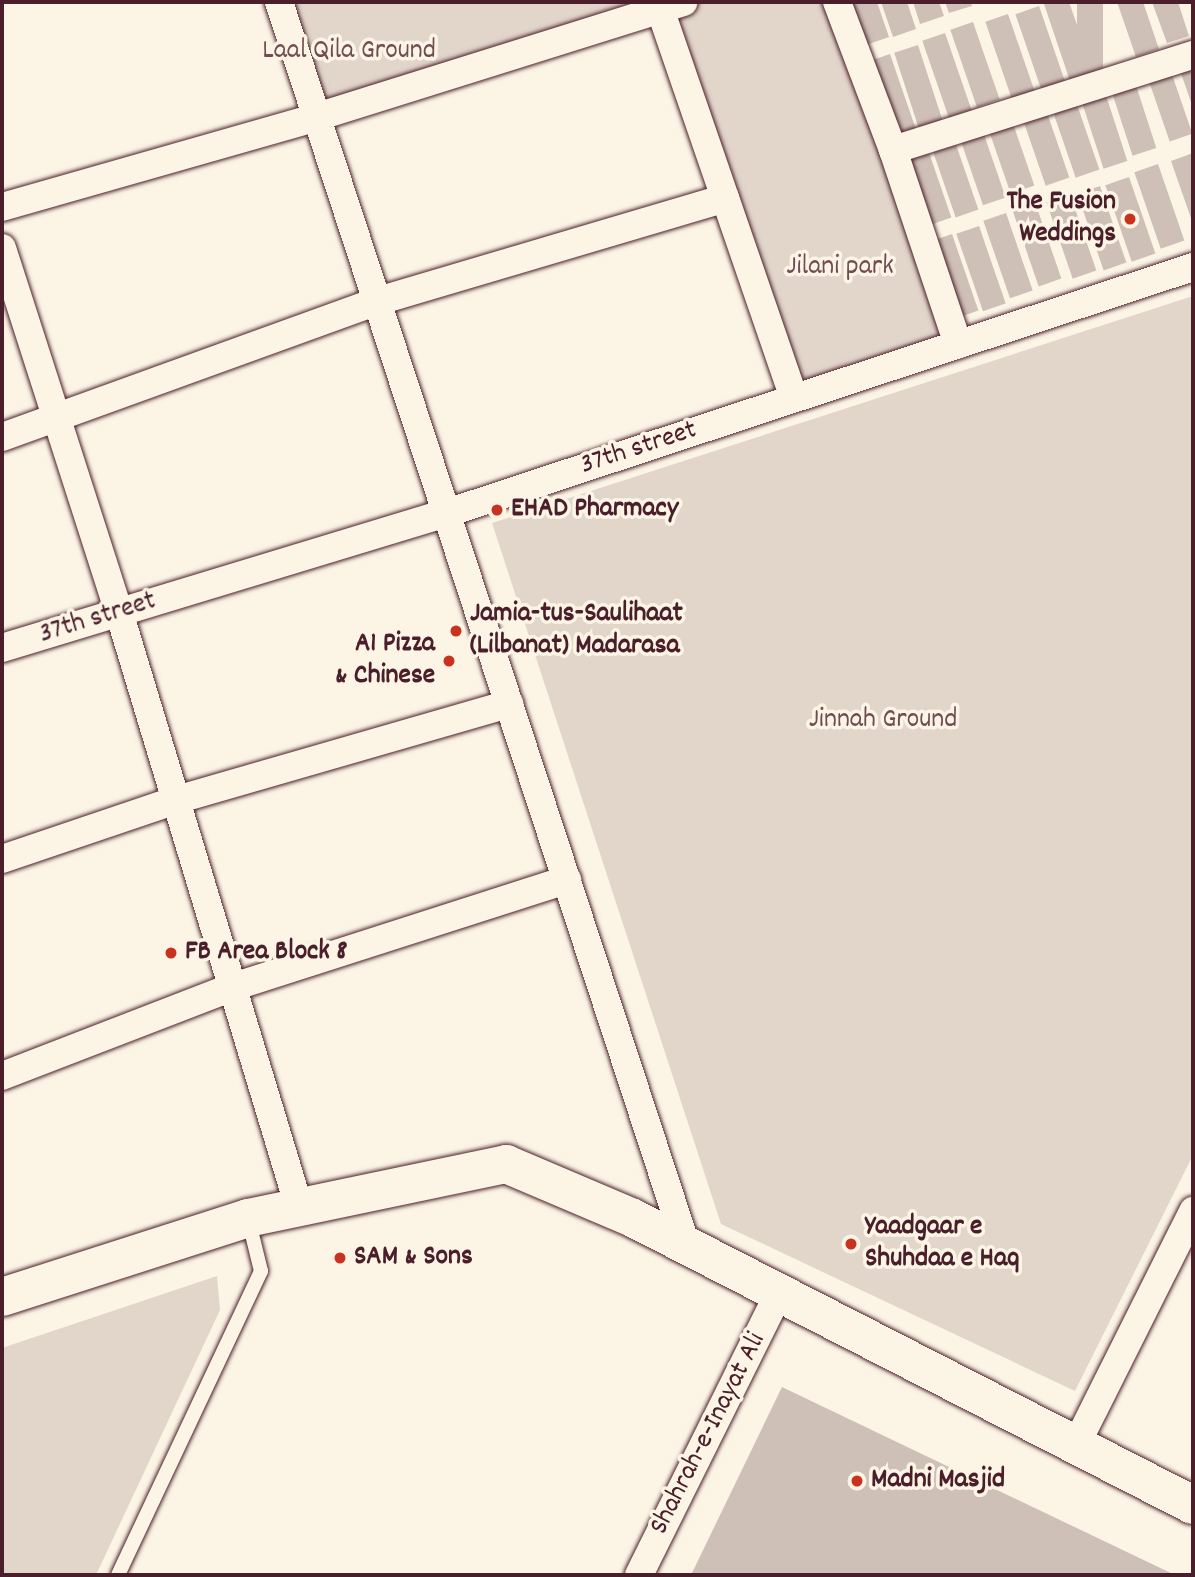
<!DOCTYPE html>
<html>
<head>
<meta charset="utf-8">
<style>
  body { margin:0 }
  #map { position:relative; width:1195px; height:1577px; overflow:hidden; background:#fcf5e5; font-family:Dekko,sans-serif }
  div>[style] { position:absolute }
  .green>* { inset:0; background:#e2d5ca }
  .building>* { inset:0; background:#cfc0b7; transform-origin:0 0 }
  .roads { filter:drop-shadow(0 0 2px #4a1f2b) drop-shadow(0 0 2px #4a1f2b) }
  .lane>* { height:14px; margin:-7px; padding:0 7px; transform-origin:7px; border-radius:7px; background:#fcf5e5 }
  .street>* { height:28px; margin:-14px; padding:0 14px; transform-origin:14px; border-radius:14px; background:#fcf5e5 }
  .secondary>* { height:38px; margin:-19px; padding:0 19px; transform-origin:19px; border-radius:19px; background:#fcf5e5 }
  .dots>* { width:19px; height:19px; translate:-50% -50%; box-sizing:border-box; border:4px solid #fcf5e5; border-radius:50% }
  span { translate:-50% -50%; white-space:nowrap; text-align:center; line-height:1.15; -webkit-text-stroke:7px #fcf5e5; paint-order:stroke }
  .park-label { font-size:28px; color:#704c53 }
  .poi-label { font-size:28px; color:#4a1f2b; font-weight:700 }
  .right { translate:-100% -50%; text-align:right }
  .left { translate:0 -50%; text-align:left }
  .street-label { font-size:28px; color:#4a1f2b }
  .frame { position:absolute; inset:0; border:4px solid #4a1f2b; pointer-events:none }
</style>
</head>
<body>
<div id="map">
  <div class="green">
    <div style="clip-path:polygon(279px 2px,836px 2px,958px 344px,794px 398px,659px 9px,317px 117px)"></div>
    <div style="clip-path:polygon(1193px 296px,1193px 1155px,1075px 1391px,721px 1224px,492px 523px)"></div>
    <div style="clip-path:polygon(217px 1276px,220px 1310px,96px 1575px,2px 1575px,2px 1348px)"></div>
  </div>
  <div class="building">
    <div style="clip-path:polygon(851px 2px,877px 2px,889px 37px,866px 45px)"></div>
    <div style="clip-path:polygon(881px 2px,907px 2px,916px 29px,893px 37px)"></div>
    <div style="clip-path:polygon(913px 2px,939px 2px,944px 16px,920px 24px)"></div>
    <div style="clip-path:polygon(945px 2px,971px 2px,972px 6px,949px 13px)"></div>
    <div style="clip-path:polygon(1050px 2px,1069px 2px,1094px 73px,1070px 81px,1044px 4px)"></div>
    <div style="left:1077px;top:2px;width:26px;height:70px"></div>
    <div style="clip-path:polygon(1117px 2px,1143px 2px,1159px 49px,1136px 57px)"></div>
    <div style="clip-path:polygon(1152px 2px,1178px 2px,1189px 36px,1167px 43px)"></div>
    <div style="left:1039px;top:6px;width:81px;height:25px;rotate:71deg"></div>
    <div style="left:1008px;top:14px;width:81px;height:24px;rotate:71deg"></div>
    <div style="left:973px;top:22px;width:82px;height:24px;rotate:71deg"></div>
    <div style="left:945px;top:33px;width:82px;height:24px;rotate:71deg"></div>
    <div style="left:918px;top:45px;width:82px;height:25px;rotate:72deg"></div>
    <div style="clip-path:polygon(1193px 47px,1193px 108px,1174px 53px)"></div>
    <div style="left:890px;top:54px;width:82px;height:24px;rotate:71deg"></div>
    <div style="left:1167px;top:60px;width:78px;height:24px;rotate:71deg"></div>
    <div style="left:1131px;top:70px;width:82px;height:25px;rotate:72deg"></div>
    <div style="left:1102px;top:83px;width:82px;height:25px;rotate:72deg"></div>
    <div style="left:1073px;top:93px;width:81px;height:25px;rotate:71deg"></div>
    <div style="left:1043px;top:101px;width:81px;height:25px;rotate:71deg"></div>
    <div style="left:1008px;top:109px;width:81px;height:25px;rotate:71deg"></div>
    <div style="left:979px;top:120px;width:82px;height:24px;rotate:71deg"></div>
    <div style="left:952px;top:133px;width:81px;height:24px;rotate:71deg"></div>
    <div style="left:925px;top:141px;width:81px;height:24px;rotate:71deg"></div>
    <div style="clip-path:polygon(1193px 153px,1193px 224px,1171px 161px)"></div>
    <div style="left:1158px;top:164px;width:81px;height:25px;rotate:71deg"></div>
    <div style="left:1129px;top:177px;width:81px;height:25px;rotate:71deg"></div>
    <div style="left:1100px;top:186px;width:81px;height:24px;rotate:71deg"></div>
    <div style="left:1070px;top:194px;width:81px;height:25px;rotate:71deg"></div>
    <div style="left:1035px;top:202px;width:81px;height:24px;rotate:71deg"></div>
    <div style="left:1006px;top:213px;width:82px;height:24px;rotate:71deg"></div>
    <div style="left:979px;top:226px;width:82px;height:24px;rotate:71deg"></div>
    <div style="left:952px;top:234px;width:81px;height:25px;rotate:71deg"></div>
    <div style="clip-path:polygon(782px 1387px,1175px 1575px,691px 1575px)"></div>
  </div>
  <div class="roads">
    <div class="lane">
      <div style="left:118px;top:1575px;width:336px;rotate:-64.8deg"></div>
      <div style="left:261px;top:1271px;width:55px;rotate:-103.8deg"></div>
    </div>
    <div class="street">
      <div style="left:279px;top:2px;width:1308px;rotate:71.87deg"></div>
      <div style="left:837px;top:2px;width:158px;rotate:69.3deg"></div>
      <div style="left:893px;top:150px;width:205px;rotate:71.5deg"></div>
      <div style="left:660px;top:9px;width:411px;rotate:71deg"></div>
      <div style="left:893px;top:150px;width:315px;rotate:-17.6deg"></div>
      <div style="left:2px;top:207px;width:328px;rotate:-15.9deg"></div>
      <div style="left:317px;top:117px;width:384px;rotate:-17.4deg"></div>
      <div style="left:2px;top:248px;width:382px;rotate:72.2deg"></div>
      <div style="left:119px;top:612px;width:622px;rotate:73.17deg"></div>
      <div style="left:2px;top:437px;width:400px;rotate:-19.9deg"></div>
      <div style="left:378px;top:301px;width:362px;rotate:-16.5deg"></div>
      <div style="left:2px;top:648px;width:465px;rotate:-16.9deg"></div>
      <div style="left:447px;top:513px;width:786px;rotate:-18.25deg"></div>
      <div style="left:2px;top:859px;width:184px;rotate:-18.7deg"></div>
      <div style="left:176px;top:800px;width:347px;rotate:-16.1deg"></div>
      <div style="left:2px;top:1076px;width:248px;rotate:-21.1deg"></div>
      <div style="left:233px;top:987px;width:351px;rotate:-17.8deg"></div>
      <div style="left:1076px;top:1445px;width:262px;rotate:-63.4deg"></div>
      <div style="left:639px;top:1575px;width:315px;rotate:-63.6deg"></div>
    </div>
    <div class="secondary">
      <div style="left:2px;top:1297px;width:258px;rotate:-17.8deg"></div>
      <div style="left:248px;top:1218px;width:264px;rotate:-11.8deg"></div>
      <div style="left:506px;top:1164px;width:138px;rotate:23deg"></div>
      <div style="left:633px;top:1218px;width:629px;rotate:27.14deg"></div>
    </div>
  </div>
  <div class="dots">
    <div style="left:1130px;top:219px;background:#c8321e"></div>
    <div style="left:497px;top:510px;background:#c8321e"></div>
    <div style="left:456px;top:631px;background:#c8321e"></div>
    <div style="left:449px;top:661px;background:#c8321e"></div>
    <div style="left:171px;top:953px;background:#c8321e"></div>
    <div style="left:851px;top:1244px;background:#c8321e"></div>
    <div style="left:340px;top:1258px;background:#c8321e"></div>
    <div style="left:857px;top:1481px;background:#c8321e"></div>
  </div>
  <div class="park-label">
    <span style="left:349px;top:52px">Laal Qila Ground</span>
    <span style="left:840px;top:268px">Jilani park</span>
    <span style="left:883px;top:721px">Jinnah Ground</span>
  </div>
  <div class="poi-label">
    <span class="right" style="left:1116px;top:219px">The Fusion<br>Weddings</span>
    <span class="left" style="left:511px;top:510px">EHAD Pharmacy</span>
    <span class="left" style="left:470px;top:631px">Jamia-tus-Saulihaat<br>(Lilbanat) Madarasa</span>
    <span class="right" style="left:435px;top:661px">A1 Pizza<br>&amp; Chinese</span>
    <span class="left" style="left:185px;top:953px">FB Area Block 8</span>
    <span class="left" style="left:865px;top:1244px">Yaadgaar e<br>Shuhdaa e Haq</span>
    <span class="left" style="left:354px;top:1258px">SAM &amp; Sons</span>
    <span class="left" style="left:871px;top:1481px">Madni Masjid</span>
  </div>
  <div class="street-label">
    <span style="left:639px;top:449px;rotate:-18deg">37th street</span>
    <span style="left:98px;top:619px;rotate:-17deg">37th street</span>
    <span style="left:709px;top:1434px;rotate:-63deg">Shahrah-e-Inayat Ali</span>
  </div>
  <div class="frame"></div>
</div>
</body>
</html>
